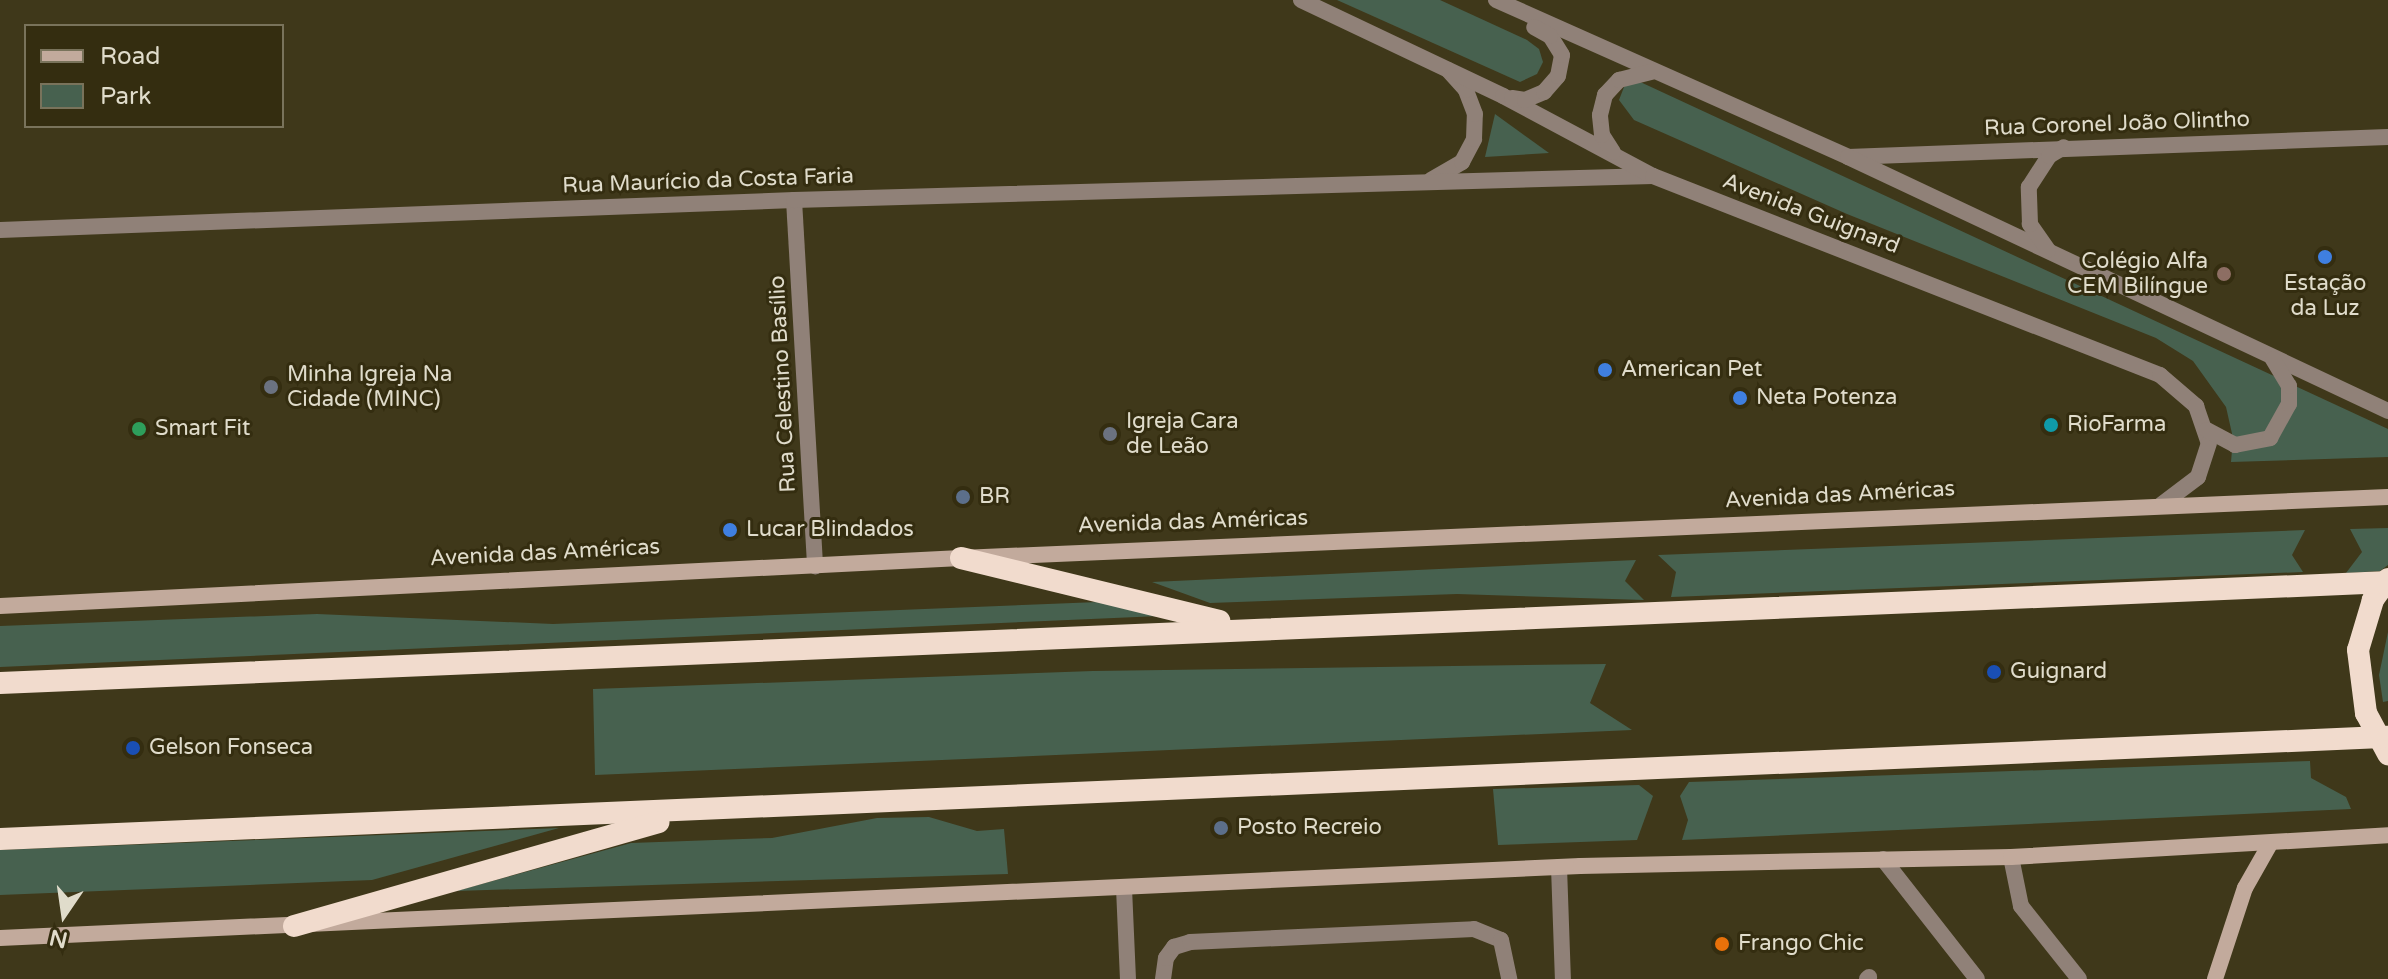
<!DOCTYPE html>
<html>
<head>
<meta charset="utf-8">
<style>
  body { margin:0 }
  #map { position:relative; width:2388px; height:979px; overflow:hidden; background:#3f381a; font-family:"Varela Round",sans-serif }
  div>[style] { position:absolute }
  .green>* { inset:0; background:#47614f }
  .minor>* { height:16px; margin:-8px; padding:0 8px; transform-origin:8px; border-radius:8px; background:#908178 }
  .tertiary>* { height:16px; margin:-8px; padding:0 8px; transform-origin:8px; border-radius:8px; background:#908178 }
  .secondary>* { height:16px; margin:-8px; padding:0 8px; transform-origin:8px; border-radius:8px; background:#c2aa9c }
  .trunk>* { height:22px; margin:-11px; padding:0 11px; transform-origin:11px; border-radius:11px; background:#f1dbcd }
  .dots>* { width:22px; height:22px; translate:-50% -50%; box-sizing:border-box; border:4px solid #342d10; border-radius:50% }
  span { translate:-50% -50%; white-space:nowrap; text-align:center; line-height:1.15; -webkit-text-stroke:6px #342d10; paint-order:stroke }
  .street-label { font-size:22px; color:#e0dccb }
  .poi-label { font-size:22px; color:#e0dccb }
  .right { translate:-100% -50%; text-align:right }
  .left { translate:0 -50%; text-align:left }
  .legend { position:absolute; left:24px; top:24px; width:260px; height:104px; box-sizing:border-box; background:#342d10; border:2px solid #79735b; margin:0; padding:10px 14px; list-style:none; font-size:24px; color:#e0dccb }
  .legend li { display:flex; align-items:center; gap:16px; height:40px }
  .legend b { width:40px; border:2px solid #79735b }
  .north { position:absolute; left:24px; top:875px; width:80px; height:80px; -webkit-text-stroke:6px #342d10; paint-order:stroke; rotate:193deg; font-size:22px; font-weight:700; line-height:32px; text-align:center; color:#e0dccb }
  .north::after { content:''; display:block; margin:auto; width:28px; height:36px; background:#e0dccb; clip-path:polygon(50% 0,100% 100%,50% 72%,0 100%) }
</style>
</head>
<body>
<div id="map">
  <div class="green">
    <div style="clip-path:polygon(1337px 0,1440px 0,1527px 40px,1539px 49px,1543px 62px,1537px 74px,1520px 82px)"></div>
    <div style="clip-path:polygon(1636px 80px,2388px 429px,2388px 457px,2231px 462px,2233px 438px,2226px 407px,2193px 361px,2156px 338px,1847px 214px,1634px 120px,1619px 100px,1624px 87px)"></div>
    <div style="clip-path:polygon(1495px 114px,1549px 153px,1485px 157px)"></div>
    <div style="clip-path:polygon(2388px 528px,2388px 565px,2380px 571px,2346px 573px,2362px 552px,2350px 529px)"></div>
    <div style="clip-path:polygon(2305px 530px,2292px 555px,2303px 572px,1671px 597px,1676px 572px,1658px 555px)"></div>
    <div style="clip-path:polygon(1636px 560px,1625px 581px,1644px 600px,1457px 594px,1210px 603px,1152px 582px)"></div>
    <div style="clip-path:polygon(1098px 602px,1160px 616px,0 667px,0 626px,317px 614px,553px 624px)"></div>
    <div style="clip-path:polygon(2388px 632px,2388px 701px,2383px 702px,2379px 675px)"></div>
    <div style="clip-path:polygon(1606px 664px,1590px 703px,1632px 730px,595px 775px,593px 689px,1093px 671px)"></div>
    <div style="clip-path:polygon(2310px 761px,2311px 778px,2346px 797px,2351px 809px,1682px 840px,1688px 820px,1680px 796px,1689px 782px)"></div>
    <div style="clip-path:polygon(1639px 785px,1653px 796px,1637px 840px,1498px 845px,1493px 789px)"></div>
    <div style="clip-path:polygon(929px 817px,977px 831px,1004px 829px,1008px 874px,456px 891px,631px 843px,772px 838px,877px 818px)"></div>
    <div style="clip-path:polygon(559px 828px,372px 880px,0 895px,0 850px)"></div>
  </div>
  <div class="minor">
    <div style="left:1848px;top:157px;width:540px;rotate:-2.12deg"></div>
    <div style="left:1431px;top:180px;width:36px;rotate:-30deg"></div>
    <div style="left:1462px;top:162px;width:26px;rotate:-62deg"></div>
    <div style="left:1474px;top:139px;width:25px;rotate:-88deg"></div>
    <div style="left:1475px;top:114px;width:26px;rotate:-111deg"></div>
    <div style="left:1466px;top:90px;width:27px;rotate:-132deg"></div>
    <div style="left:794px;top:200px;width:367px;rotate:86.7deg"></div>
    <div style="left:0;top:230px;width:795px;rotate:-2.16deg"></div>
    <div style="left:794px;top:200px;width:859px;rotate:-1.6deg"></div>
    <div style="left:1124px;top:888px;width:91px;rotate:87.5deg"></div>
    <div style="left:1163px;top:979px;width:21px;rotate:-82deg"></div>
    <div style="left:1166px;top:958px;width:14px;rotate:-54deg"></div>
    <div style="left:1174px;top:947px;width:17px;rotate:-17deg"></div>
    <div style="left:1190px;top:942px;width:284px;rotate:-2.6deg"></div>
    <div style="left:1474px;top:929px;width:29px;rotate:22deg"></div>
    <div style="left:1501px;top:940px;width:40px;rotate:78deg"></div>
    <div style="left:1867px;top:979px;width:3px;rotate:-45deg"></div>
  </div>
  <div class="tertiary">
    <div style="left:1301px;top:0;width:224px;rotate:25.4deg"></div>
    <div style="left:1503px;top:96px;width:170px;rotate:28.1deg"></div>
    <div style="left:1653px;top:176px;width:545px;rotate:21.43deg"></div>
    <div style="left:2160px;top:375px;width:48px;rotate:40.7deg"></div>
    <div style="left:2196px;top:406px;width:39px;rotate:71deg"></div>
    <div style="left:2209px;top:443px;width:36px;rotate:108deg"></div>
    <div style="left:2198px;top:477px;width:46px;rotate:142.9deg"></div>
    <div style="left:1496px;top:0;width:385px;rotate:24deg"></div>
    <div style="left:1848px;top:157px;width:597px;rotate:25.19deg"></div>
    <div style="left:1512px;top:98px;width:13px;rotate:9deg"></div>
    <div style="left:1525px;top:100px;width:21px;rotate:-23deg"></div>
    <div style="left:1544px;top:92px;width:21px;rotate:-49deg"></div>
    <div style="left:1558px;top:76px;width:21px;rotate:-79deg"></div>
    <div style="left:1562px;top:55px;width:22px;rotate:-122deg"></div>
    <div style="left:1550px;top:36px;width:18px;rotate:-151deg"></div>
    <div style="left:1613px;top:152px;width:20px;rotate:-123deg"></div>
    <div style="left:1602px;top:135px;width:20px;rotate:-96deg"></div>
    <div style="left:1600px;top:115px;width:21px;rotate:-76deg"></div>
    <div style="left:1605px;top:95px;width:21px;rotate:-47deg"></div>
    <div style="left:1619px;top:80px;width:34px;rotate:-14deg"></div>
    <div style="left:2048px;top:250px;width:32px;rotate:-125deg"></div>
    <div style="left:2030px;top:224px;width:37px;rotate:-92deg"></div>
    <div style="left:2029px;top:187px;width:37px;rotate:-57deg"></div>
    <div style="left:2049px;top:156px;width:17px;rotate:-31deg"></div>
    <div style="left:2207px;top:430px;width:32px;rotate:28deg"></div>
    <div style="left:2235px;top:445px;width:36px;rotate:-11deg"></div>
    <div style="left:2270px;top:438px;width:39px;rotate:-61deg"></div>
    <div style="left:2289px;top:404px;width:18px;rotate:-90deg"></div>
    <div style="left:2289px;top:386px;width:31px;rotate:-121deg"></div>
    <div style="left:2011px;top:857px;width:50px;rotate:78.5deg"></div>
    <div style="left:2021px;top:906px;width:93px;rotate:51.5deg"></div>
    <div style="left:1883px;top:859px;width:152px;rotate:51.9deg"></div>
    <div style="left:1559px;top:867px;width:112px;rotate:88deg"></div>
  </div>
  <div class="secondary">
    <div style="left:0;top:606px;width:962px;rotate:-2.86deg"></div>
    <div style="left:961px;top:558px;width:1428px;rotate:-2.45deg"></div>
    <div style="left:0;top:938px;width:1582px;rotate:-2.61deg"></div>
    <div style="left:1580px;top:866px;width:431px;rotate:-1.2deg"></div>
    <div style="left:2011px;top:857px;width:378px;rotate:-3.3deg"></div>
    <div style="left:2215px;top:979px;width:96px;rotate:-71.8deg"></div>
    <div style="left:2245px;top:888px;width:51px;rotate:-60.4deg"></div>
  </div>
  <div class="trunk">
    <div style="left:961px;top:558px;width:266px;rotate:13.7deg"></div>
    <div style="left:2388px;top:579px;width:26px;rotate:126deg"></div>
    <div style="left:2373px;top:600px;width:52px;rotate:106.7deg"></div>
    <div style="left:2358px;top:650px;width:64px;rotate:82.8deg"></div>
    <div style="left:2366px;top:713px;width:47px;rotate:61.8deg"></div>
    <div style="left:0;top:683px;width:2390px;rotate:-2.42deg"></div>
    <div style="left:0;top:839px;width:2390px;rotate:-2.45deg"></div>
    <div style="left:294px;top:926px;width:379px;rotate:-15.9deg"></div>
  </div>
  <div class="dots">
    <div style="left:2325px;top:257px;background:#3f7fe0"></div>
    <div style="left:2224px;top:274px;background:#8d6e63"></div>
    <div style="left:1605px;top:370px;background:#3f7fe0"></div>
    <div style="left:271px;top:387px;background:#6b7280"></div>
    <div style="left:1740px;top:398px;background:#3f7fe0"></div>
    <div style="left:2051px;top:425px;background:#0f9aa8"></div>
    <div style="left:139px;top:429px;background:#2e9e5b"></div>
    <div style="left:1110px;top:434px;background:#6b7280"></div>
    <div style="left:963px;top:497px;background:#5c6f8a"></div>
    <div style="left:730px;top:530px;background:#3f7fe0"></div>
    <div style="left:1994px;top:672px;background:#1a4fb4"></div>
    <div style="left:133px;top:748px;background:#1a4fb4"></div>
    <div style="left:1221px;top:828px;background:#5c6f8a"></div>
    <div style="left:1722px;top:944px;background:#e8710a"></div>
  </div>
  <div class="street-label">
    <span style="left:2117px;top:124px;rotate:-2deg">Rua Coronel João Olintho</span>
    <span style="left:708px;top:181px;rotate:-2deg">Rua Maurício da Costa Faria</span>
    <span style="left:1811px;top:214px;rotate:21deg">Avenida Guignard</span>
    <span style="left:783px;top:384px;rotate:-93deg">Rua Celestino Basílio</span>
    <span style="left:1840px;top:495px;rotate:-3deg">Avenida das Américas</span>
    <span style="left:1193px;top:522px;rotate:-2deg">Avenida das Américas</span>
    <span style="left:545px;top:553px;rotate:-3deg">Avenida das Américas</span>
  </div>
  <div class="poi-label">
    <span class="right" style="left:2208px;top:274px">Colégio Alfa<br>CEM Bilíngue</span>
    <span style="left:2325px;top:296px">Estação<br>da Luz</span>
    <span class="left" style="left:1621px;top:370px">American Pet</span>
    <span class="left" style="left:287px;top:387px">Minha Igreja Na<br>Cidade (MINC)</span>
    <span class="left" style="left:1756px;top:398px">Neta Potenza</span>
    <span class="left" style="left:1126px;top:434px">Igreja Cara<br>de Leão</span>
    <span class="left" style="left:2067px;top:425px">RioFarma</span>
    <span class="left" style="left:155px;top:429px">Smart Fit</span>
    <span class="left" style="left:979px;top:497px">BR</span>
    <span class="left" style="left:746px;top:530px">Lucar Blindados</span>
    <span class="left" style="left:2010px;top:672px">Guignard</span>
    <span class="left" style="left:149px;top:748px">Gelson Fonseca</span>
    <span class="left" style="left:1237px;top:828px">Posto Recreio</span>
    <span class="left" style="left:1738px;top:944px">Frango Chic</span>
  </div>
  <ul class="legend">
  <li><b style="height:10px;background:#c2aa9c"></b>Road</li>
  <li><b style="height:22px;background:#47614f"></b>Park</li>
  </ul>
  <div class="north">N</div>
</div>
</body>
</html>
